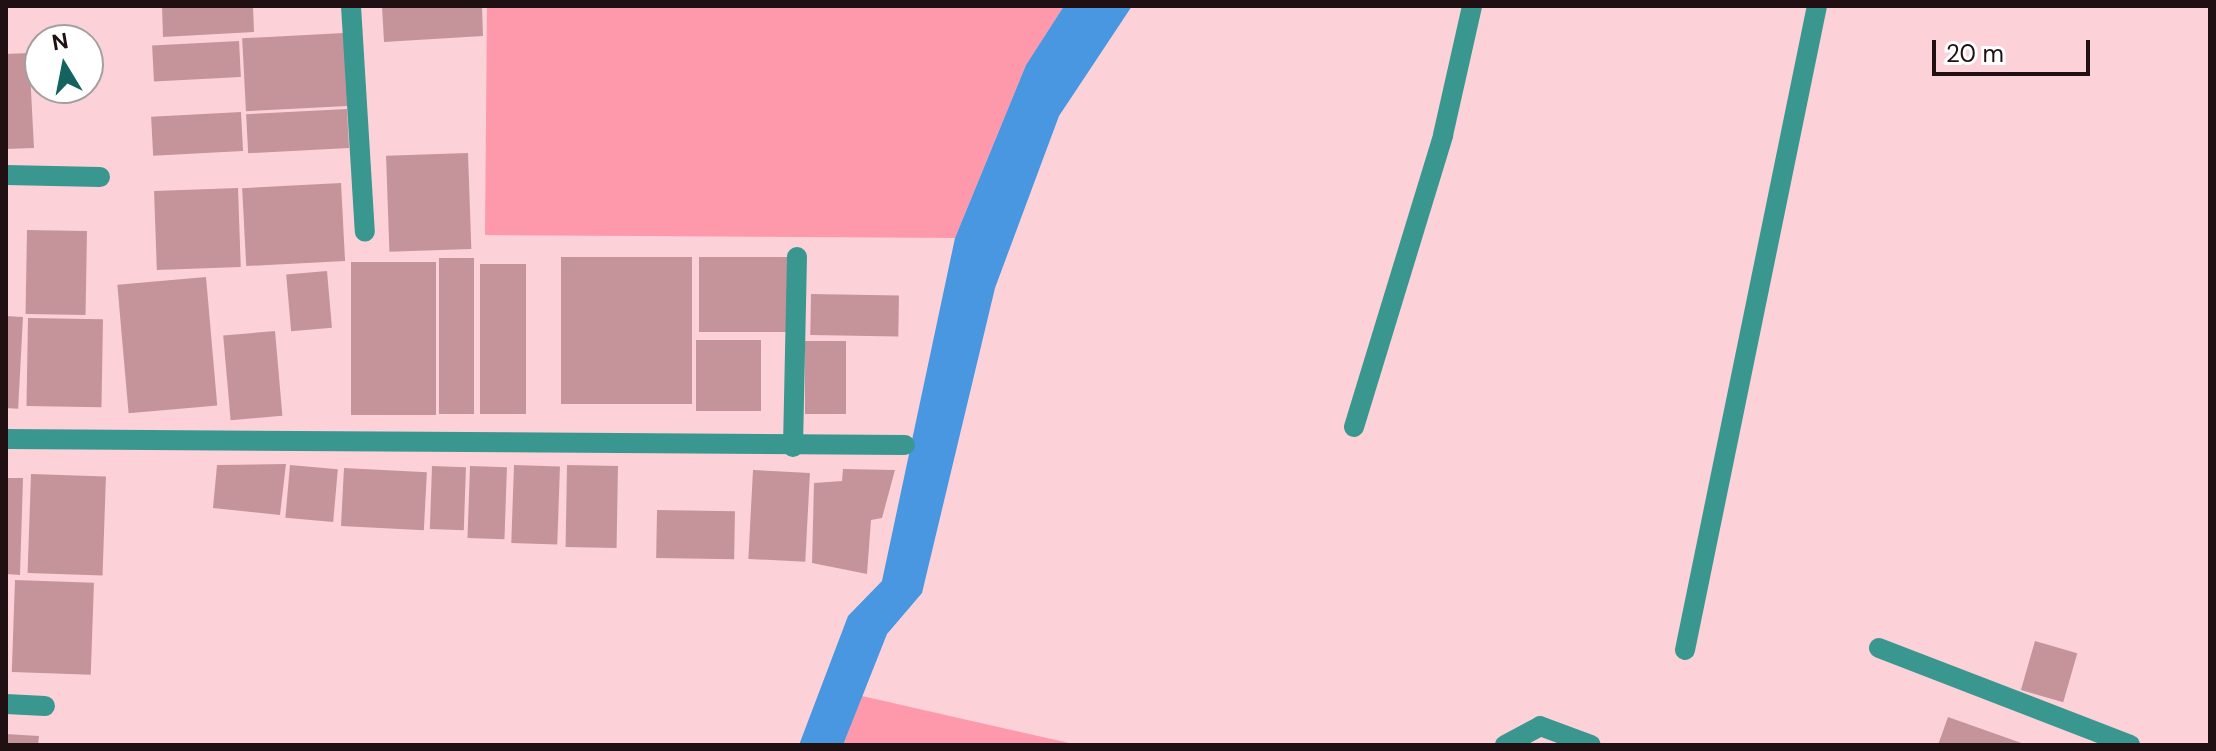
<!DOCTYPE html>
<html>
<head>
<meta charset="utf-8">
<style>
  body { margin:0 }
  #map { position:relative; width:2216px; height:751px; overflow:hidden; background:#fcd2d8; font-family:"DM Sans",sans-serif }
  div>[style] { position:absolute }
  .green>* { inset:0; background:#fd99ab }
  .water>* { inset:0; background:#4897e0 }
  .building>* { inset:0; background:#c5949b; transform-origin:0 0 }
  .minor>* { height:20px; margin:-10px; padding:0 10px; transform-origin:10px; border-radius:10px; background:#3a9790 }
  span { translate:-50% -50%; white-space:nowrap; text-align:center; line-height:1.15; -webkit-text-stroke:6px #fff; paint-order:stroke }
  .frame { position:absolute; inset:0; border:8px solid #211013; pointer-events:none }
  .north { position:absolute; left:24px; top:24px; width:80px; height:80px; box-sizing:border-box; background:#fff; border:2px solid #a69fa1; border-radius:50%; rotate:350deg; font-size:22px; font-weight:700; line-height:32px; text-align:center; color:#211013 }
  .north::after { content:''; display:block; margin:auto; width:28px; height:36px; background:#14635e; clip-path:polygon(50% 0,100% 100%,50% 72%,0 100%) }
  .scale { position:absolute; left:1932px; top:40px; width:158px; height:36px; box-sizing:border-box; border:4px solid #211013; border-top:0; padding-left:10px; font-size:24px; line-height:28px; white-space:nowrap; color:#211013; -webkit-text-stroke:6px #fff; paint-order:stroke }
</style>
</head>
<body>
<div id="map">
  <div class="green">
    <div style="clip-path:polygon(487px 6px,1064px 6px,1026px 65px,955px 238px,485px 235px)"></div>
    <div style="clip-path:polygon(862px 696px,1078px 745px,843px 745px)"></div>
  </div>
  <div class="water">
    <div style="clip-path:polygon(1064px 6px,1132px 6px,1059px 116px,995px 288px,922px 593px,887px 634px,843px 745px,799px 745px,848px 616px,882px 581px,955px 238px,1026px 65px)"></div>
  </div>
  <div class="building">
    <div style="clip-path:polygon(162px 6px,253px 6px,254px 32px,163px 37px)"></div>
    <div style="clip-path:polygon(382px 6px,482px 6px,483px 36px,384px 42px)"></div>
    <div style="left:344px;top:33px;width:73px;height:102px;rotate:87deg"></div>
    <div style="left:239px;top:41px;width:36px;height:87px;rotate:87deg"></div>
    <div style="clip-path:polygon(29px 53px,34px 148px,6px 149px,6px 54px)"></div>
    <div style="left:347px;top:109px;width:39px;height:101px;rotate:87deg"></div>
    <div style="left:241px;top:112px;width:39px;height:90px;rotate:87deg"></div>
    <div style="left:468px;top:153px;width:96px;height:82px;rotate:88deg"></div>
    <div style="left:341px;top:183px;width:78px;height:99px;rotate:87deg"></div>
    <div style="left:238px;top:188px;width:79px;height:84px;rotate:88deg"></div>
    <div style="left:27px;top:230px;width:60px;height:84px;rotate:1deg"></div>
    <div style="left:561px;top:257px;width:131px;height:147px"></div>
    <div style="left:699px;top:257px;width:90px;height:75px"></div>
    <div style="left:439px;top:258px;width:35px;height:156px"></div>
    <div style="left:351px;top:262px;width:85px;height:153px"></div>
    <div style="left:480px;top:264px;width:46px;height:150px"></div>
    <div style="left:327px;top:271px;width:57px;height:41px;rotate:85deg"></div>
    <div style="left:206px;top:277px;width:129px;height:89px;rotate:85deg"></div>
    <div style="left:811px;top:294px;width:88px;height:41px;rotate:1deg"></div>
    <div style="left:6px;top:316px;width:17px;height:92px;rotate:3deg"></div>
    <div style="left:28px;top:318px;width:75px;height:88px;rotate:1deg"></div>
    <div style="left:275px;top:331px;width:85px;height:52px;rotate:85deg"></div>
    <div style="left:696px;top:340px;width:65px;height:71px"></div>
    <div style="left:805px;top:341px;width:41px;height:73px"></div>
    <div style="clip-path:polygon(286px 464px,280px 515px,213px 508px,217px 465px)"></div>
    <div style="left:290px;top:465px;width:48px;height:53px;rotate:5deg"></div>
    <div style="left:514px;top:465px;width:46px;height:78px;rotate:2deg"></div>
    <div style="left:567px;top:465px;width:51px;height:82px;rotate:1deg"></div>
    <div style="left:432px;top:466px;width:34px;height:63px;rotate:2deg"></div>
    <div style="left:470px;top:466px;width:37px;height:72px;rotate:2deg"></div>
    <div style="left:344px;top:468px;width:83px;height:58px;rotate:3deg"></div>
    <div style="clip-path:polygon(843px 469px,895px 470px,882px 518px,871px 520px,867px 574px,812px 563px,814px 483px,842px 481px)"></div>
    <div style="left:753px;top:470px;width:57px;height:89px;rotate:3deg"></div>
    <div style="left:31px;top:474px;width:75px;height:99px;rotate:2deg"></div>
    <div style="clip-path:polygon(6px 478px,23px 478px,20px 575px,6px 574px)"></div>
    <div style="left:657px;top:510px;width:78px;height:48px;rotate:1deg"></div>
    <div style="left:15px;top:580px;width:79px;height:92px;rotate:2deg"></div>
    <div style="left:2035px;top:641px;width:44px;height:51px;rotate:16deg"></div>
    <div style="clip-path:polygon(1948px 717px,2027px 745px,1938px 745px)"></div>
    <div style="clip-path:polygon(6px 734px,39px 736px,38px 745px,6px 745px)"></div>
  </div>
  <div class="minor">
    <div style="left:351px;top:6px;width:226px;rotate:86.5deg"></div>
    <div style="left:6px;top:175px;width:94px;rotate:1.2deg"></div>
    <div style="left:1354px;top:427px;width:305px;rotate:-73deg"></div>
    <div style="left:1443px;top:135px;width:132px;rotate:-77.3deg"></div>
    <div style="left:6px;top:439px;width:899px;rotate:0.38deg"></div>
    <div style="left:793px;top:447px;width:190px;rotate:-88.8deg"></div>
    <div style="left:1879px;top:648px;width:269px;rotate:21.1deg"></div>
    <div style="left:1685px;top:650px;width:657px;rotate:-78.42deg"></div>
    <div style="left:6px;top:704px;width:39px;rotate:3deg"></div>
    <div style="left:1505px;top:745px;width:40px;rotate:-28deg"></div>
    <div style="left:1540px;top:726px;width:54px;rotate:20.4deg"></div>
  </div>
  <div class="frame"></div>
  <div class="north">N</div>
  <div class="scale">20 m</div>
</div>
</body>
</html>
